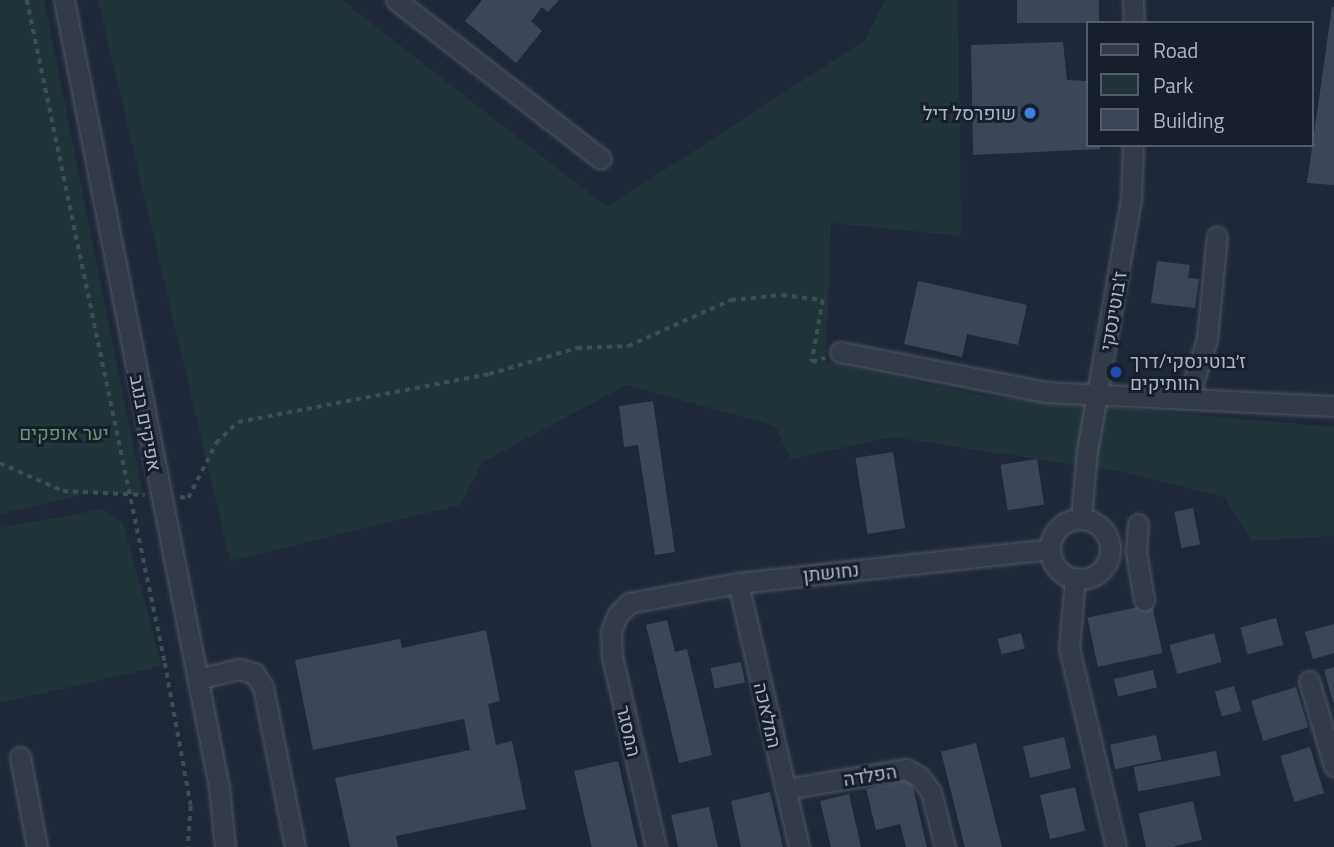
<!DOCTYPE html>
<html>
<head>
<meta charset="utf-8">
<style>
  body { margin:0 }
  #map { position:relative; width:1334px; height:847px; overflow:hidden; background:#1f2838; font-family:"Titillium Web",Heebo,sans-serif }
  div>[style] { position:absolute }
  .green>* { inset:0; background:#213439 }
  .building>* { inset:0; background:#3b4658; transform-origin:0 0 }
  .path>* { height:3.5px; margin-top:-1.75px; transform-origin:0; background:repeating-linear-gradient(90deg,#3b5053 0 5px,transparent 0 10px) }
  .roads { filter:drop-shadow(0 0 2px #505766) drop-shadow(0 0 2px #505766) }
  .minor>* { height:19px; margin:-9.5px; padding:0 9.5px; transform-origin:9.5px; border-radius:9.5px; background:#333a48 }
  .minor>.ring { margin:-9.5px; padding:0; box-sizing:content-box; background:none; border:19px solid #333a48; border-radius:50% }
  .dots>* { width:19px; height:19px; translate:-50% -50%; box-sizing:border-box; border:4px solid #181f2c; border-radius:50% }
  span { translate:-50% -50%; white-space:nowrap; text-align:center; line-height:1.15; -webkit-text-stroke:6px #181f2c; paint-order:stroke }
  .poi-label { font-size:19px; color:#adb4c5 }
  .right { translate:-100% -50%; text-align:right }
  .left { translate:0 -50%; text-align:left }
  .street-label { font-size:19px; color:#adb4c5 }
  .park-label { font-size:19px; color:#649672 }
  .legend { position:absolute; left:1086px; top:21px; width:228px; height:126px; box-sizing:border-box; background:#181f2c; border:2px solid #545b69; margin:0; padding:9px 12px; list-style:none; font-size:21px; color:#adb4c5 }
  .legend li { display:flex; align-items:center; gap:14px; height:35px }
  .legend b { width:35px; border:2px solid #545b69 }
</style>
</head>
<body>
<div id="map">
  <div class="green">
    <div style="clip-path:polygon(0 0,44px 0,143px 495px,91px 493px,0 514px)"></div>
    <div style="clip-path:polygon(98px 0,342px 0,607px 207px,865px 40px,885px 0,958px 0,961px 236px,831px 223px,826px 362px,986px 396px,1334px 427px,1334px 536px,1252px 541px,1224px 497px,1122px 472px,892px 437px,791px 459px,775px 426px,626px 385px,483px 462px,460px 505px,230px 561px)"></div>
    <div style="clip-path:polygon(103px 509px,123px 523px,162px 666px,0 703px,0 528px)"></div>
  </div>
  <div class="building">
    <div style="clip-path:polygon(482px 0,559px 0,548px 12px,542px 7px,531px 21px,542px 31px,516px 63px,465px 21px)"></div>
    <div style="left:1017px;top:0;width:82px;height:23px"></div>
    <div style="clip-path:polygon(1332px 7px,1334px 7px,1334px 185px,1307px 183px)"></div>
    <div style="clip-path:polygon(1063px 42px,1067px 80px,1087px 81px,1087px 145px,1100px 145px,1100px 149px,973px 155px,971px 45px)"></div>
    <div style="clip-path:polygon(1157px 261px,1190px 265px,1188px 278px,1199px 279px,1195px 308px,1151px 303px)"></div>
    <div style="clip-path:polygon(918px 281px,1027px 305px,1018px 345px,967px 334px,962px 357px,904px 344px)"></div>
    <div style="clip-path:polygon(653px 401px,675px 552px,655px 555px,638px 445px,624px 447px,619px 406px)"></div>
    <div style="left:893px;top:452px;width:77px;height:38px;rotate:81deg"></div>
    <div style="left:1037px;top:459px;width:46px;height:37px;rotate:81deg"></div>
    <div style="left:1193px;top:508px;width:37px;height:19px;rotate:79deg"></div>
    <div style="left:1152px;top:604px;width:50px;height:66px;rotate:78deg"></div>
    <div style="left:1276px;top:618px;width:28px;height:37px;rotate:75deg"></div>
    <div style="clip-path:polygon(667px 620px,675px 652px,687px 649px,712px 755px,679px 763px,646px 625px)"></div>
    <div style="clip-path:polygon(1334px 624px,1334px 653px,1313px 659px,1305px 632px)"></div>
    <div style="clip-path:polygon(486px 630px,500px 701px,488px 704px,496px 745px,512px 741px,526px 809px,396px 836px,398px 847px,350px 847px,335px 778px,470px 750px,464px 719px,313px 750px,295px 660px,400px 639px,402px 648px)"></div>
    <div style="left:1021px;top:633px;width:16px;height:24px;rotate:76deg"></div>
    <div style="left:1214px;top:633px;width:30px;height:46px;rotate:75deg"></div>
    <div style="left:741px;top:662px;width:21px;height:31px;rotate:79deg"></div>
    <div style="clip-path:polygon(1334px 667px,1334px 702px,1333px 702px,1324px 670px)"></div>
    <div style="left:1153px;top:670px;width:18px;height:40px;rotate:77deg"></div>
    <div style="left:1234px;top:686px;width:26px;height:20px;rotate:74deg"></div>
    <div style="left:1296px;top:687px;width:42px;height:47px;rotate:73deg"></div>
    <div style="left:1156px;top:735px;width:25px;height:47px;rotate:78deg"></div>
    <div style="left:1064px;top:737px;width:32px;height:42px;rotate:77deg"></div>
    <div style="left:976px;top:743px;width:107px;height:36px;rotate:76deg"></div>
    <div style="left:1310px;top:747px;width:48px;height:31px;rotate:73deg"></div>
    <div style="left:1216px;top:751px;width:25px;height:84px;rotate:79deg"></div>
    <div style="left:618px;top:761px;width:88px;height:45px;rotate:77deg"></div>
    <div style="clip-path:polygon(911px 779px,927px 847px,906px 847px,900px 824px,876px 830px,866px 789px)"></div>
    <div style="left:1075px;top:787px;width:45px;height:36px;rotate:77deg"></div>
    <div style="clip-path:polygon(770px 792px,783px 847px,741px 847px,731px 801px)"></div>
    <div style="clip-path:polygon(849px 794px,861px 847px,831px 847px,820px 801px)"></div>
    <div style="left:1193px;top:801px;width:40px;height:56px;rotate:77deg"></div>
    <div style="clip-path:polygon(709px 807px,718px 847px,678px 847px,671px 815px)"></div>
  </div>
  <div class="path">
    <div style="left:27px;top:0;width:677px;rotate:78.24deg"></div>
    <div style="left:165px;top:663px;width:145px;rotate:79.7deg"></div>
    <div style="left:191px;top:806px;width:41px;rotate:94.2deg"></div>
    <div style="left:0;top:463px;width:69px;rotate:24deg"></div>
    <div style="left:63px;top:491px;width:82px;rotate:2.8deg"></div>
    <div style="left:180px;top:497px;width:8px;rotate:7deg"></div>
    <div style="left:188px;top:498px;width:62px;rotate:-63deg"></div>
    <div style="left:216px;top:443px;width:30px;rotate:-44deg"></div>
    <div style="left:238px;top:422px;width:256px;rotate:-10.8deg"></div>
    <div style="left:489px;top:374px;width:92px;rotate:-16.5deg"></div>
    <div style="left:577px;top:348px;width:51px;rotate:-2.2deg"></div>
    <div style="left:628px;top:346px;width:113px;rotate:-24.1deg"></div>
    <div style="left:731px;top:300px;width:51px;rotate:-5.6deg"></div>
    <div style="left:782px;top:295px;width:41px;rotate:7deg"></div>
    <div style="left:823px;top:300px;width:63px;rotate:100.1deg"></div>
    <div style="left:812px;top:362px;width:14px;rotate:-17deg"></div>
  </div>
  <div class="roads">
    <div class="minor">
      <div style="left:64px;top:0;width:802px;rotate:78.86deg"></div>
      <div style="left:219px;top:787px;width:60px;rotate:84.3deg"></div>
      <div style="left:396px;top:0;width:259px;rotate:37.8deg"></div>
      <div style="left:1133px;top:0;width:23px;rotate:88deg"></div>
      <div style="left:840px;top:352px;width:209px;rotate:11deg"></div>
      <div style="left:1045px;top:392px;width:289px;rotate:2.8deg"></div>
      <div style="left:1189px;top:396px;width:60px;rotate:-72.5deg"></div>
      <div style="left:1207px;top:339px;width:103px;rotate:-84.5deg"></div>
      <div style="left:1081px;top:518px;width:67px;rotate:-84.9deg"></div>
      <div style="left:1087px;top:451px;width:255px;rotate:-80.1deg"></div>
      <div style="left:1131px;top:200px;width:55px;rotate:-87.9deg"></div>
      <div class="ring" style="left:1050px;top:519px;width:41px;height:41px"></div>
      <div style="left:1138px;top:524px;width:28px;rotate:94deg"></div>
      <div style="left:1136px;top:552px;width:49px;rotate:80.5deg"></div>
      <div style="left:1075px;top:578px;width:70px;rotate:94.9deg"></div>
      <div style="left:1069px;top:648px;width:204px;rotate:76.7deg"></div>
      <div style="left:738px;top:583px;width:271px;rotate:77deg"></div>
      <div style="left:197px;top:679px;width:43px;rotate:-13.4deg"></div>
      <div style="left:239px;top:669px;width:16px;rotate:15deg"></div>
      <div style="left:254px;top:673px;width:17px;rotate:57deg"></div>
      <div style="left:263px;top:687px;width:163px;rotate:78.7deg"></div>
      <div style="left:1309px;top:681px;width:89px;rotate:73.6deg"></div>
      <div style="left:20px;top:757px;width:92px;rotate:79.3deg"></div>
      <div style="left:785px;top:789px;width:123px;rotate:-9.4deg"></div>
      <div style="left:906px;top:769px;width:16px;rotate:30deg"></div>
      <div style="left:920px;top:777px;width:19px;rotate:54deg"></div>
      <div style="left:931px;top:792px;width:57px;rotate:75.7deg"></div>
      <div style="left:656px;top:847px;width:195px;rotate:-103deg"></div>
      <div style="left:612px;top:657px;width:26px;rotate:-92deg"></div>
      <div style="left:611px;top:631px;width:18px;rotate:-68deg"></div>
      <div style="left:618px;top:614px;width:16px;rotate:-45deg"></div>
      <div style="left:629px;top:603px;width:111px;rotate:-10.4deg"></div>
      <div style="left:738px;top:583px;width:314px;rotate:-6.2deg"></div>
    </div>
  </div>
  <div class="dots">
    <div style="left:1030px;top:113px;background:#3f7fe0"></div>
    <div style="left:1116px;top:372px;background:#1a4fb4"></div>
  </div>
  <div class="poi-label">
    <span class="right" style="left:1016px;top:113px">שופרסל דיל</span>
    <span class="left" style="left:1130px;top:372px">ז׳בוטינסקי/דרך<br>הוותיקים</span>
  </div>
  <div class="street-label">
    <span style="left:1113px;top:311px;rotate:-80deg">ז'בוטינסקי</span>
    <span style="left:146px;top:423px;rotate:79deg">אפיקים בנגב</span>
    <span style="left:831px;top:572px;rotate:-6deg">נחושתן</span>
    <span style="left:768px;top:715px;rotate:77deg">המלאכה</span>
    <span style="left:629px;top:731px;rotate:77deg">המסגר</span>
    <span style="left:870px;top:775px;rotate:-9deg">הפלדה</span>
  </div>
  <div class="park-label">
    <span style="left:64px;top:433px">יער אופקים</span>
  </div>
  <ul class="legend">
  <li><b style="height:9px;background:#333a48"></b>Road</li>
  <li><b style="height:19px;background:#213439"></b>Park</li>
  <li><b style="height:19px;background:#3b4658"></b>Building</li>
  </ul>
</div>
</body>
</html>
